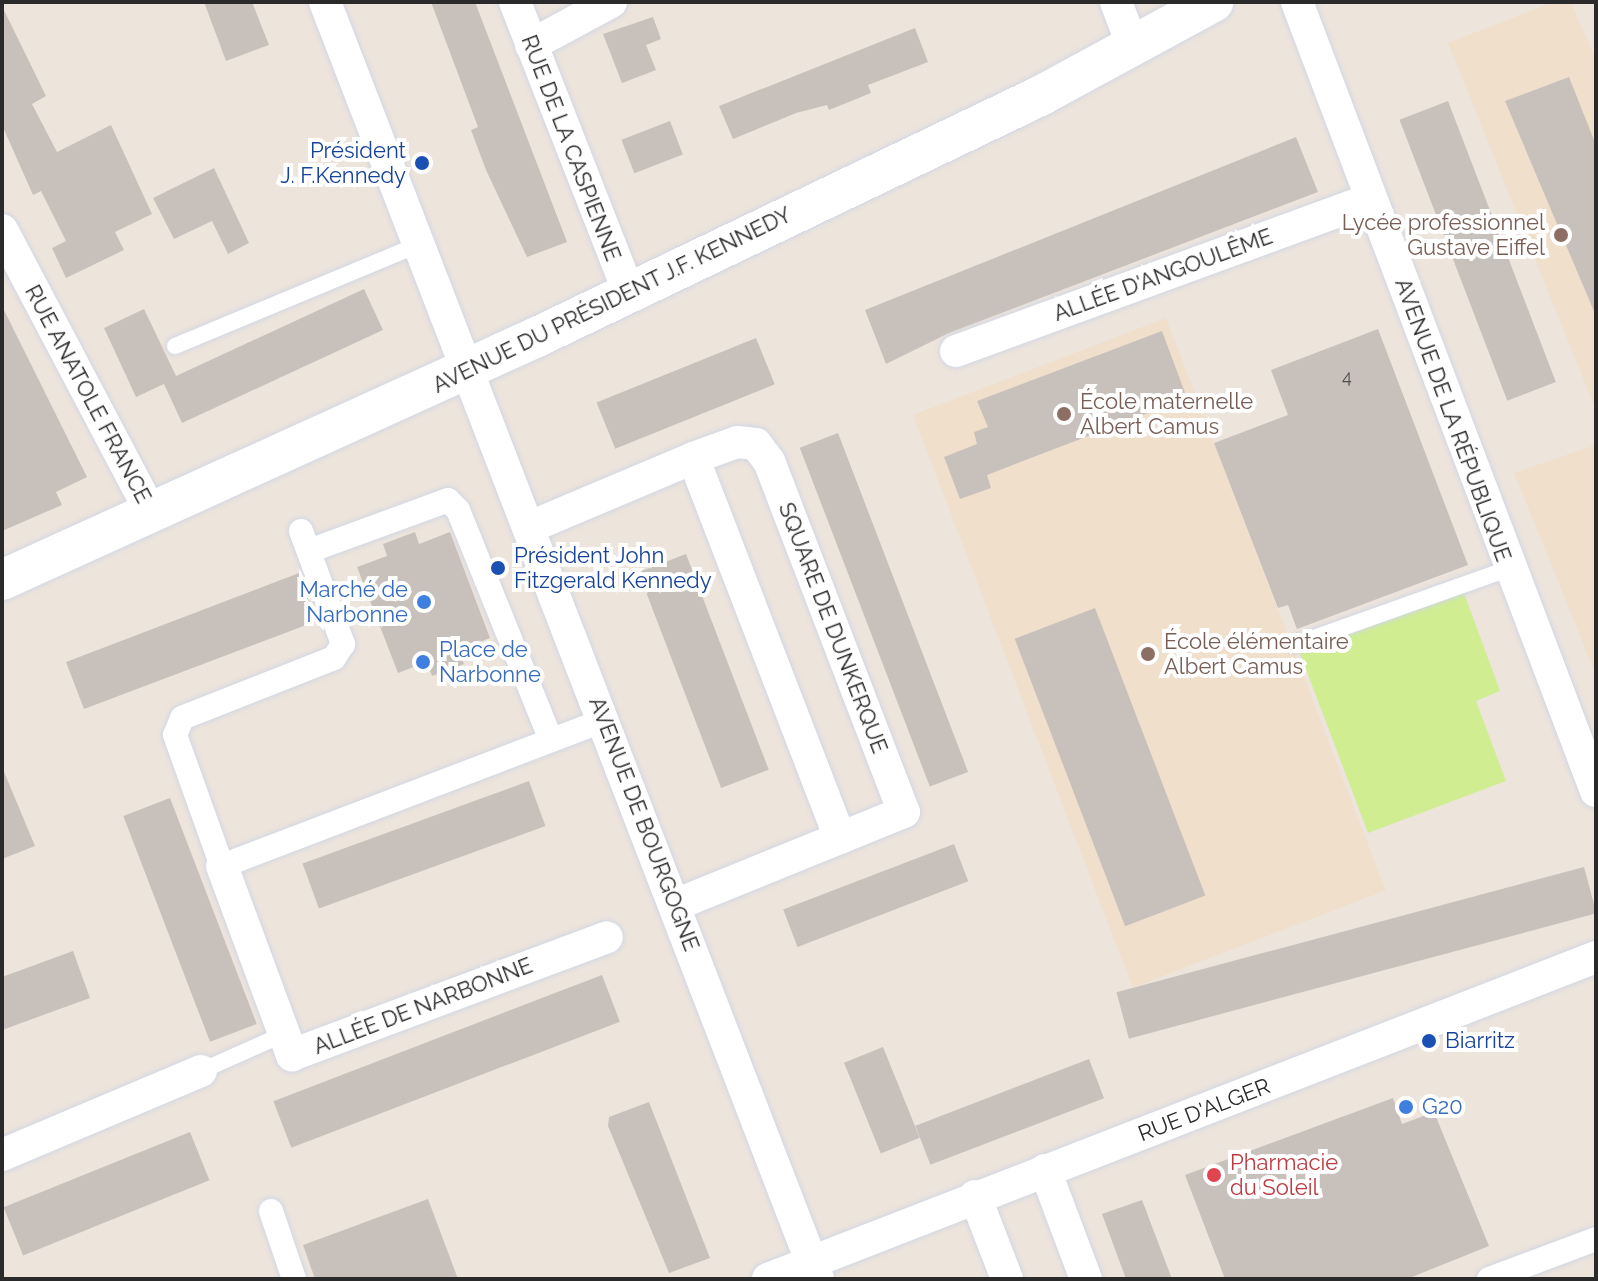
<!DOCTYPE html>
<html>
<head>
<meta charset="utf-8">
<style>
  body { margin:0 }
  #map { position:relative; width:1598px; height:1281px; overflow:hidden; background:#ede4dc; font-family:Raleway,sans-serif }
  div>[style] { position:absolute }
  .education>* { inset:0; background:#efdfcb; transform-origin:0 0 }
  .pitch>* { inset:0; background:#d0ed92 }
  .building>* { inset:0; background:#c8c1bb; transform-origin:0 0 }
  .roads { filter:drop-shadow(0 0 2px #d1d7e4) drop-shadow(0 0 2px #d1d7e4) }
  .service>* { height:16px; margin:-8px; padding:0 8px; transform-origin:8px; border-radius:8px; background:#fff }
  .pedestrian>* { height:24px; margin:-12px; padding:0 12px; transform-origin:12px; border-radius:12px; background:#fff }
  .minor>* { height:32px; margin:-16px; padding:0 16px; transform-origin:16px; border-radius:16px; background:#fff }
  .tertiary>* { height:40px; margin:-20px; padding:0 20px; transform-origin:20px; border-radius:20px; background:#fff }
  .dots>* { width:22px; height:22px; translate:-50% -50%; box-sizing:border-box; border:4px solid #fff; border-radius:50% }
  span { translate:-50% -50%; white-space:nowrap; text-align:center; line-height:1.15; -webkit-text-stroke:8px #fff; paint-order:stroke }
  .number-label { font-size:18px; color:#52504e }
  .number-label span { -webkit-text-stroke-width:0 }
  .street-label { font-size:22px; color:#2a2a2a }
  .transit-label { font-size:22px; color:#164399 }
  .right { translate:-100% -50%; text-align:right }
  .left { translate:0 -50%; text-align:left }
  .education-label { font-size:22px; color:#785e54 }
  .shop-label { font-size:22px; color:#366cbe }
  .health-label { font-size:22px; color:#be3a42 }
  .frame { position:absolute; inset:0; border:4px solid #2a2a2a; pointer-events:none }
</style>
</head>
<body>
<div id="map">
  <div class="education">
    <div style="clip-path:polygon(1554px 2px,1571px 2px,1596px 60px,1596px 410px,1448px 43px)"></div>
    <div style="left:1166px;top:318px;width:613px;height:271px;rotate:69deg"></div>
    <div style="clip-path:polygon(1596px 445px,1596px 675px,1514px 473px)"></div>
  </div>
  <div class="pitch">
    <div style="clip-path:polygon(1464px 593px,1500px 691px,1476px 701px,1506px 781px,1368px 833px,1299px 651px)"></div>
  </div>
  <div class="building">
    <div style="clip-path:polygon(204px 2px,252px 2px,269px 45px,226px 61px)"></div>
    <div style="clip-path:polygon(431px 2px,475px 2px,567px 242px,527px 257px,486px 170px,471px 130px,478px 127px)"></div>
    <div style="clip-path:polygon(2px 6px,46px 96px,32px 104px,57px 152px,111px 125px,152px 214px,115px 232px,124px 250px,66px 278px,52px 248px,66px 241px,41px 191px,33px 195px,2px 125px)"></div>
    <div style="clip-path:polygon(653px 17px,661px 39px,646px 45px,656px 70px,622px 83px,603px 34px)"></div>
    <div style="clip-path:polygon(915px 28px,928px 62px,868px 85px,871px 93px,829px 110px,827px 105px,796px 113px,733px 139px,719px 106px)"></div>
    <div style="clip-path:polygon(1569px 77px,1596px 145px,1596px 316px,1505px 101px)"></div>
    <div style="left:1448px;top:101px;width:301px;height:52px;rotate:69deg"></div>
    <div style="left:670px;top:121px;width:36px;height:52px;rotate:69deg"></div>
    <div style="clip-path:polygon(1296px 137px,1318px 192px,949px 333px,886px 364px,865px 310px)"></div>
    <div style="clip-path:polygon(214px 168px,249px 243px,228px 254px,212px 221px,174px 239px,153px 198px)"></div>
    <div style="clip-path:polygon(364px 289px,383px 330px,182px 423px,164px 384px,136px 397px,104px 328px,144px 309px,176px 376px)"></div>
    <div style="clip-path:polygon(2px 306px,87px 477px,56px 492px,62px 505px,2px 531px)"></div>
    <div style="clip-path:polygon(1378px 329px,1468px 565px,1297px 629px,1288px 605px,1278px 608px,1214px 443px,1288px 415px,1271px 370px)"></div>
    <div style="clip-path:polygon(1162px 331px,1187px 398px,987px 475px,991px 488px,960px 499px,944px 457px,977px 444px,974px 432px,988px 427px,977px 401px)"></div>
    <div style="left:756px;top:338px;width:50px;height:172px;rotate:68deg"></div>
    <div style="left:838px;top:433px;width:363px;height:41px;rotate:69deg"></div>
    <div style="clip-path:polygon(415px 532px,419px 544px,450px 532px,490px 638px,458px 650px,464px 664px,432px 676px,427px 662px,398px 673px,357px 567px,387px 556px,383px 544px)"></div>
    <div style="left:686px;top:554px;width:231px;height:51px;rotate:69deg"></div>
    <div style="clip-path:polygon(299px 573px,313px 611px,305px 614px,309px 624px,84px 709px,66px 662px)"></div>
    <div style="left:1095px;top:608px;width:308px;height:86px;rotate:69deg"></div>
    <div style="clip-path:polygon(2px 767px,35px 846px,2px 859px)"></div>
    <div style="left:529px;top:781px;width:48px;height:241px;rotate:70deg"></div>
    <div style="left:170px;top:798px;width:242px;height:50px;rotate:69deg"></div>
    <div style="left:954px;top:844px;width:40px;height:183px;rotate:69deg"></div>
    <div style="left:1584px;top:867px;width:48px;height:484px;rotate:75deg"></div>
    <div style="clip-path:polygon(73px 951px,90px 998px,2px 1030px,2px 977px)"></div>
    <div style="left:602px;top:975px;width:50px;height:352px;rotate:69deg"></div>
    <div style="left:883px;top:1047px;width:98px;height:42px;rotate:68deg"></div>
    <div style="left:1089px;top:1059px;width:42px;height:186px;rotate:69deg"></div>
    <div style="clip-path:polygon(1393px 1098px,1402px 1124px,1434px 1112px,1489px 1246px,1407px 1279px,1225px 1279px,1185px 1175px)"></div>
    <div style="clip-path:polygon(649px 1102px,710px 1258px,669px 1273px,608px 1126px,609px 1117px)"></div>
    <div style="left:190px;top:1132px;width:52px;height:201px;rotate:68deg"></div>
    <div style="clip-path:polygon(428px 1199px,458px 1279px,315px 1279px,303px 1245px)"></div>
    <div style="clip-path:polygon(1142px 1200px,1172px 1279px,1126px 1279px,1102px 1214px)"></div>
  </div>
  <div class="roads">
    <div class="service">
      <div style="left:175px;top:346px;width:263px;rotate:-22.6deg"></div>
      <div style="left:1297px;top:644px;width:224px;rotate:-19.6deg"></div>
      <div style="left:201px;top:1071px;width:89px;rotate:-24deg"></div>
    </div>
    <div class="pedestrian">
      <div style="left:301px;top:531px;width:121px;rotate:69.6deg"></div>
      <div style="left:343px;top:644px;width:17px;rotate:123deg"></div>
      <div style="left:334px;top:658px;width:163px;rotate:158.5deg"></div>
      <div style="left:182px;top:718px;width:18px;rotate:112deg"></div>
      <div style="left:175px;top:735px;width:139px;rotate:70.3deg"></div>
      <div style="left:222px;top:866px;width:409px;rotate:-20.9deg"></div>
      <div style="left:309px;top:551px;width:148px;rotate:-20.1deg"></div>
      <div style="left:448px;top:500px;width:14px;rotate:45deg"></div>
      <div style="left:458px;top:510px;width:248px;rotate:68deg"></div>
      <div style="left:271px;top:1211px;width:72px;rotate:71.3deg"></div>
      <div style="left:1489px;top:1279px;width:114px;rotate:-20.5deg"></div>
    </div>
    <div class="minor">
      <div style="left:325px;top:2px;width:1369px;rotate:68.89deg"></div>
      <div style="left:515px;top:2px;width:313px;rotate:68.6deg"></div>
      <div style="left:1116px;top:2px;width:48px;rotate:69.3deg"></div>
      <div style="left:1297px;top:2px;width:844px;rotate:69.25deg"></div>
      <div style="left:531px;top:45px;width:91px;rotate:-28.3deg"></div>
      <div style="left:2px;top:230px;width:322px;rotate:62.2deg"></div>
      <div style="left:956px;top:351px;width:442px;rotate:-20.1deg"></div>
      <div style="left:530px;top:527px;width:177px;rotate:-22.9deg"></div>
      <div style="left:693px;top:458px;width:47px;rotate:-20deg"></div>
      <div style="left:737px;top:442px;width:19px;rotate:6deg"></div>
      <div style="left:756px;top:444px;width:21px;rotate:53deg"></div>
      <div style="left:769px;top:461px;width:376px;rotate:69deg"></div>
      <div style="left:904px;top:812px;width:69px;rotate:157.9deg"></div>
      <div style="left:840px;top:838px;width:407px;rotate:-111.1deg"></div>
      <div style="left:222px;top:866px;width:202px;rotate:69.7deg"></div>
      <div style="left:292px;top:1055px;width:336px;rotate:-20.5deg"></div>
      <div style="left:675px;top:905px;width:178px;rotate:-22.1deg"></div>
      <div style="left:2px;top:1155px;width:216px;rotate:-22.9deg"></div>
      <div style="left:1045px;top:1170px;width:116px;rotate:69.4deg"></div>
      <div style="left:975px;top:1196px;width:89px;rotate:68.9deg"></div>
      <div style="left:768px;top:1279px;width:888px;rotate:-21.25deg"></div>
    </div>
    <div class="tertiary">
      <div style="left:2px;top:580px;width:588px;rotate:-24.43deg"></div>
      <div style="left:537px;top:337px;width:560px;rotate:-25.6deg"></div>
      <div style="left:1042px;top:95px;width:195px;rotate:-28.5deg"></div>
    </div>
  </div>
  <div class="dots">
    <div style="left:422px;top:163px;background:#1a4fb4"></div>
    <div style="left:1561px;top:235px;background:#8d6e63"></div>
    <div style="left:1064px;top:414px;background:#8d6e63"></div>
    <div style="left:498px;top:568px;background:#1a4fb4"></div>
    <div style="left:424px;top:602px;background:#3f7fe0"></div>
    <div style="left:1148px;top:654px;background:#8d6e63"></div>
    <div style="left:423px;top:662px;background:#3f7fe0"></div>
    <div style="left:1429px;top:1041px;background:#1a4fb4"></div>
    <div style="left:1406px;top:1107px;background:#3f7fe0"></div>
    <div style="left:1214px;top:1175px;background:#e0444e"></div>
  </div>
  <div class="number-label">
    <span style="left:1347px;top:377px">4</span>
  </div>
  <div class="street-label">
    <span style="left:571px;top:148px;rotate:69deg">RUE DE LA CASPIENNE</span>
    <span style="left:1163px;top:275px;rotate:-20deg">ALLÉE D'ANGOULÊME</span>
    <span style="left:612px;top:300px;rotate:-26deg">AVENUE DU PRÉSIDENT J.F. KENNEDY</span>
    <span style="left:88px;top:394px;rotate:62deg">RUE ANATOLE FRANCE</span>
    <span style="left:1453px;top:420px;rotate:70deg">AVENUE DE LA RÉPUBLIQUE</span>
    <span style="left:833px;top:628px;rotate:69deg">SQUARE DE DUNKERQUE</span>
    <span style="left:644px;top:824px;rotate:69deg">AVENUE DE BOURGOGNE</span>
    <span style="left:423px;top:1006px;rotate:-21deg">ALLÉE DE NARBONNE</span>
    <span style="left:1204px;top:1110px;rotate:-21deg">RUE D'ALGER</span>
  </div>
  <div class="transit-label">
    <span class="right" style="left:406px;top:163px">Président<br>J. F.Kennedy</span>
    <span class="left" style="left:514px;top:568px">Président John<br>Fitzgerald Kennedy</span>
    <span class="left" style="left:1445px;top:1041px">Biarritz</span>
  </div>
  <div class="education-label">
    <span class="right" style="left:1545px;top:235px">Lycée professionnel<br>Gustave Eiffel</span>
    <span class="left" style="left:1080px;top:414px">École maternelle<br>Albert Camus</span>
    <span class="left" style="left:1164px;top:654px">École élémentaire<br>Albert Camus</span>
  </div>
  <div class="shop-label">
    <span class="right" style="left:408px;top:602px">Marché de<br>Narbonne</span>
    <span class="left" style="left:439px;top:662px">Place de<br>Narbonne</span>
    <span class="left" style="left:1422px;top:1107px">G20</span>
  </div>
  <div class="health-label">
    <span class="left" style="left:1230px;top:1175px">Pharmacie<br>du Soleil</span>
  </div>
  <div class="frame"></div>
</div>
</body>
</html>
